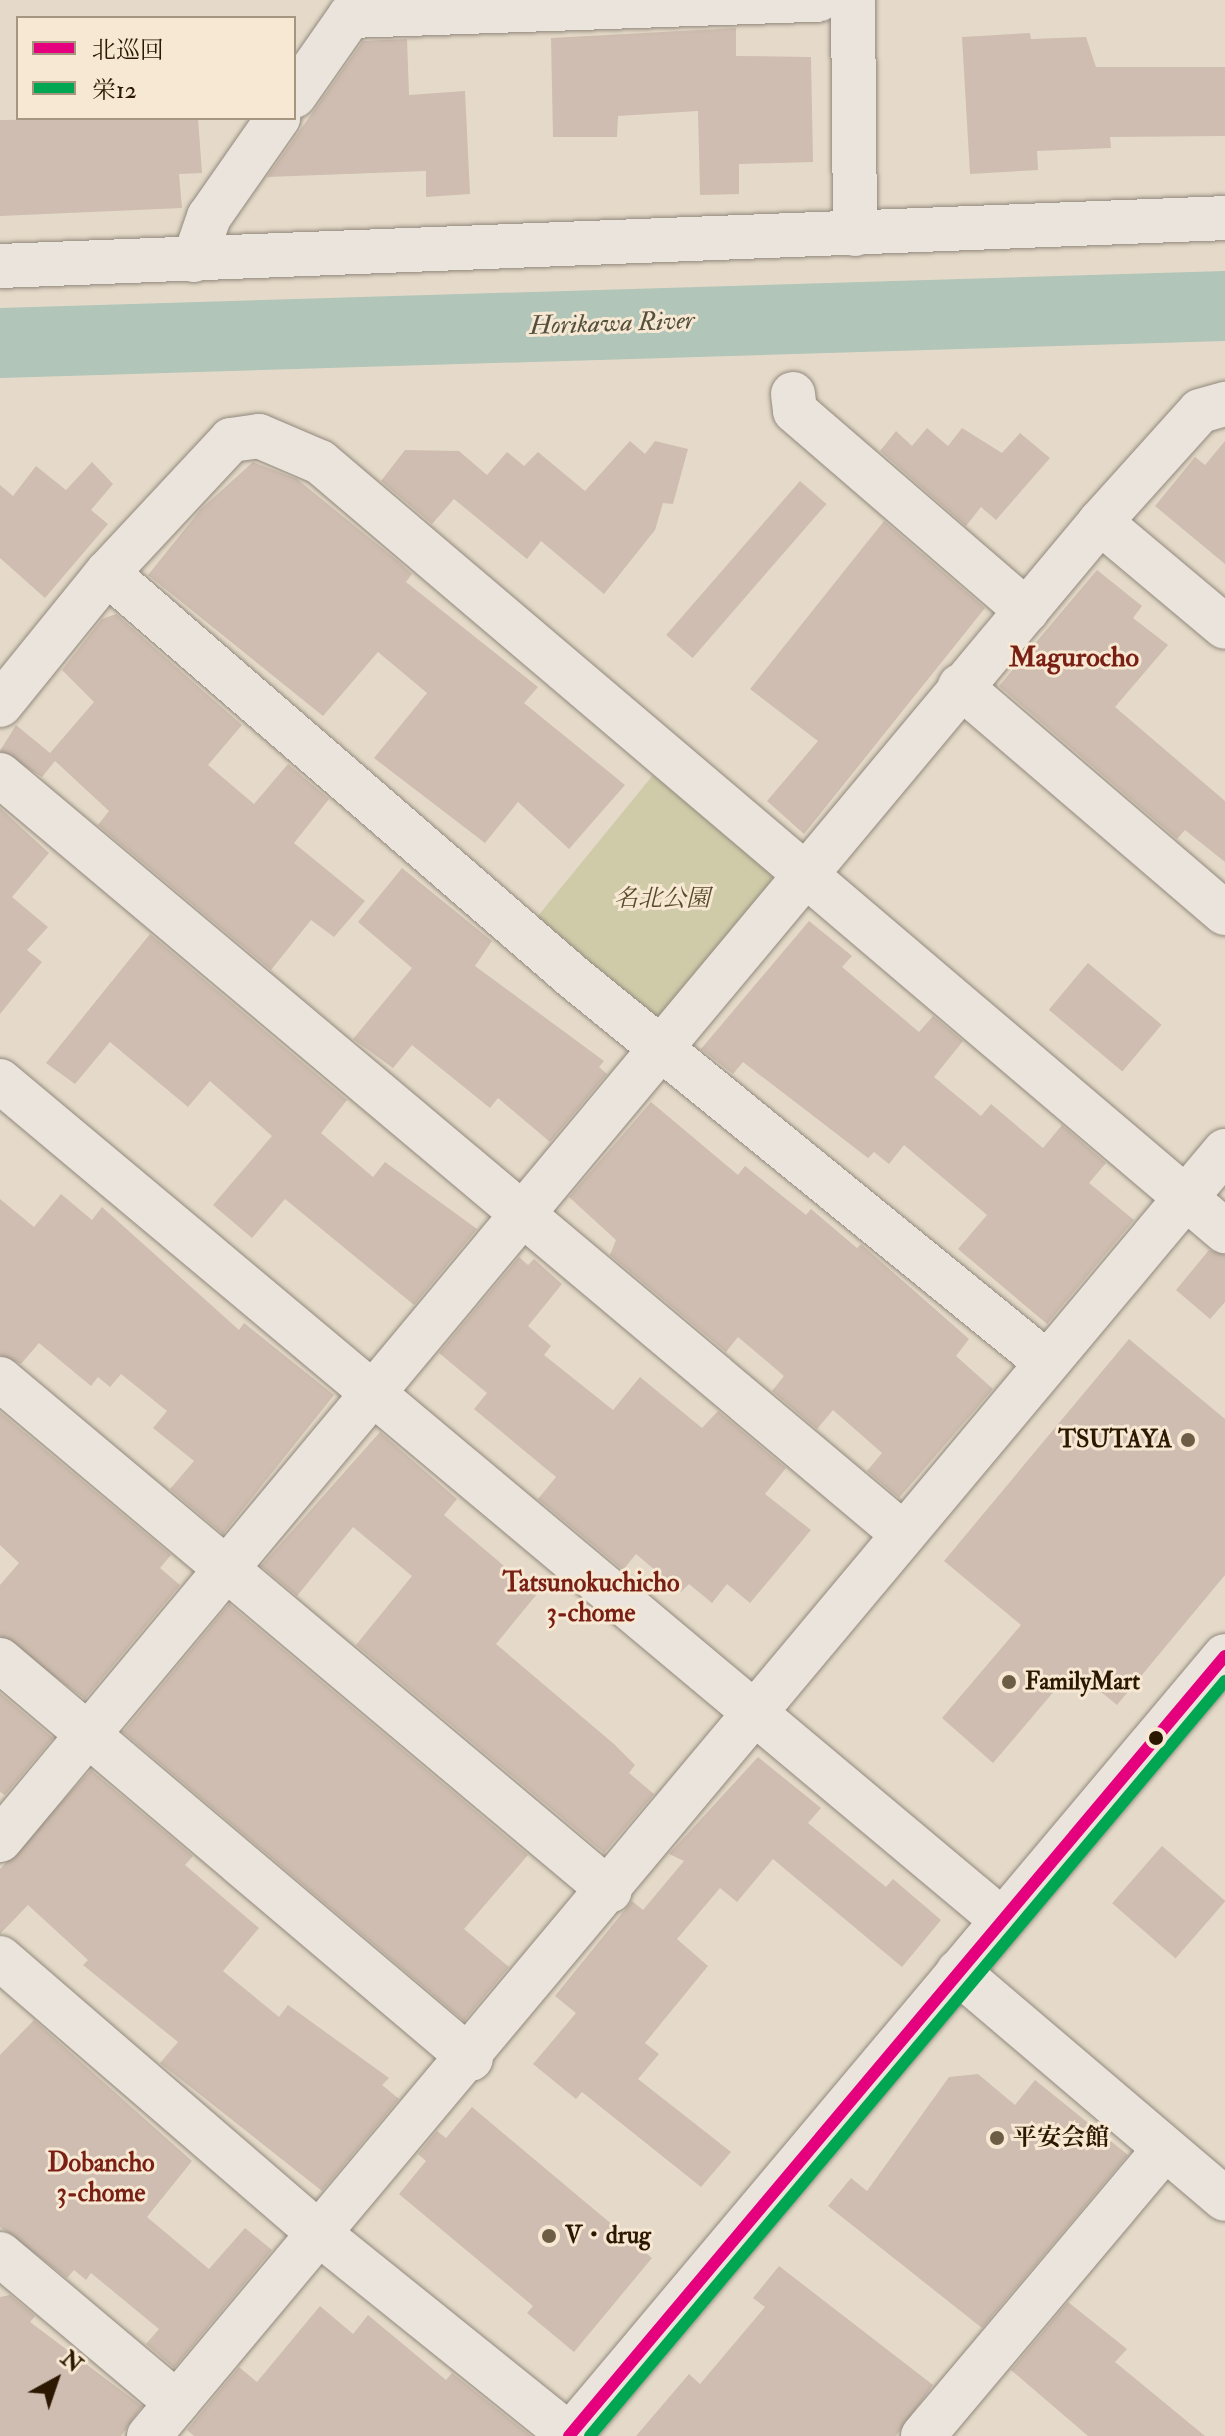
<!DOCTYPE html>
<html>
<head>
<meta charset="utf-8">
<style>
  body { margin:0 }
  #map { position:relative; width:1225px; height:2436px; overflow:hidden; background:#e5dac9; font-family:"IM FELL Double Pica","Noto Serif JP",serif }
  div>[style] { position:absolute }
  .green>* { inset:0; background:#cfcba9 }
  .river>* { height:70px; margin:-35px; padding:0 35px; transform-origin:35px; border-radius:35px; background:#b1c5b8 }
  .building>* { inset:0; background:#cebdb0; transform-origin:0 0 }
  .roads { filter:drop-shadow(0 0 2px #92897d) drop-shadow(0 0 2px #92897d) }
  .minor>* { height:44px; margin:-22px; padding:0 22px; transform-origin:22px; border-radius:22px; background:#eae4dc }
  .bus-1>* { height:12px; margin:-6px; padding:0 6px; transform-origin:6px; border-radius:6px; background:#e5007d }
  .bus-2>* { height:12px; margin:-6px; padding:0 6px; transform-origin:6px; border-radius:6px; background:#00a651 }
  .dots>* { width:22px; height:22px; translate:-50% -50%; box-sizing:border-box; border:4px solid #f7e8d3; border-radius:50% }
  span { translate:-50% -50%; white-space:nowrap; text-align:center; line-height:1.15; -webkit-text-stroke:6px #f7e8d3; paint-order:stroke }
  .park-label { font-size:24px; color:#584a2b; font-style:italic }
  .poi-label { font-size:24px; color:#2c1800; font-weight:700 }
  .right { translate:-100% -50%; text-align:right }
  .left { translate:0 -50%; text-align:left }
  .water-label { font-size:26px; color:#53513e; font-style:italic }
  .neighbourhood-label { font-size:26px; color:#7a1f14; font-weight:700 }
  .quarter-label { font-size:28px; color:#7a1f14; font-weight:700 }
  .legend { position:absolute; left:16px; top:16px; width:280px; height:104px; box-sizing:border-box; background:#f7e8d3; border:2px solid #a6957f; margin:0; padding:10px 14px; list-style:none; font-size:24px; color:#2c1800 }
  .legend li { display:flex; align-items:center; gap:16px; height:40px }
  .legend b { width:40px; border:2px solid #a6957f }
  .north { position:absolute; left:16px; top:2340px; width:80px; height:80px; -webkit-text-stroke:6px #f7e8d3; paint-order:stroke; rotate:40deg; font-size:22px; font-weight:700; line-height:32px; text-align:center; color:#2c1800 }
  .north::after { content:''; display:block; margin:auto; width:28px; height:36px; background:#2c1800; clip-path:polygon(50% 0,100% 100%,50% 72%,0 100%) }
</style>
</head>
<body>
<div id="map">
  <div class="green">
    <div style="clip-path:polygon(653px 775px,771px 873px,772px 902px,671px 1019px,649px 1017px,533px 922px)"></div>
  </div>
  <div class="river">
    <div style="left:0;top:343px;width:1226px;rotate:-1.73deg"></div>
  </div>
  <div class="building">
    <div style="clip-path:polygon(736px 28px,736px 56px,811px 57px,813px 162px,739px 164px,739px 194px,700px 195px,698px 111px,618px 116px,617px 137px,553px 137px,551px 38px)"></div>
    <div style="clip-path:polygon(1030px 33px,1031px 39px,1086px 37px,1096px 67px,1225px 67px,1225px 136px,1110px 137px,1111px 148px,1037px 151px,1038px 170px,970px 174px,962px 37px)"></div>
    <div style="clip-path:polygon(407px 39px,409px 95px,465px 91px,470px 194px,426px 197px,426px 171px,267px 177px,363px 41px)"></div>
    <div style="clip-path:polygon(198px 118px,202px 173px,179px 174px,182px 208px,0 216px,0 120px)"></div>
    <div style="clip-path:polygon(927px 428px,948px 446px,962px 428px,1002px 453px,1020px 433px,1050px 458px,996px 520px,981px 507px,966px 526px,880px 451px,896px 431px,912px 446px)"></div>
    <div style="clip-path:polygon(630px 441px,645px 454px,655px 441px,688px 449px,673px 504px,663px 503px,655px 530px,604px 594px,541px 541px,527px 559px,454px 499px,432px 524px,381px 481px,405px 450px,459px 451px,487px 475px,507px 452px,524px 466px,538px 452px,585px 491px)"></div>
    <div style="clip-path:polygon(1225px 441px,1225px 564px,1155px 506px,1195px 457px,1205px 465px)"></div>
    <div style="clip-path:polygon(92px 462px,113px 484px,91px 510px,108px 524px,45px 598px,0 558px,0 485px,13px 496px,36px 466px,66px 490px)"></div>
    <div style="clip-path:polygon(253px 462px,297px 479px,399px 562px,412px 574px,406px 582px,538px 687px,524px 703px,625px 785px,569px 849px,518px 802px,485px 843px,374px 758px,427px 693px,378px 652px,323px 716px,148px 575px,201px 509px)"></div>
    <div style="left:800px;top:481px;width:35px;height:204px;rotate:41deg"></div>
    <div style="clip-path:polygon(884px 521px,985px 608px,804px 834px,767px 801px,818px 741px,750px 689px)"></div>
    <div style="clip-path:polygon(1097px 570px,1142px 606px,1133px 618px,1168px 645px,1115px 707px,1225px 801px,1225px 862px,1185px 830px,1177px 839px,999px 686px)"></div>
    <div style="clip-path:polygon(116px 614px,242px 725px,208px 765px,254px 804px,288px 764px,329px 799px,294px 843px,365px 901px,334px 937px,311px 920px,271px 970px,98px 825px,109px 811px,55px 761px,42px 777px,0 751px,16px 725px,50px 753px,94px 702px,62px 670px,102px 619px)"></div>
    <div style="clip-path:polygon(0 808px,49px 853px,12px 897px,48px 927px,27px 950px,42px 962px,0 1014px)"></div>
    <div style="clip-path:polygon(402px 868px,492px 941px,475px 966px,604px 1061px,599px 1067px,607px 1074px,550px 1142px,498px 1098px,490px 1108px,412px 1045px,393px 1068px,353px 1039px,412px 968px,358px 922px)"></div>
    <div style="clip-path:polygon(809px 921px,852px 956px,842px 967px,919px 1032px,933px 1016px,963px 1041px,934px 1077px,981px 1116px,991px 1104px,1043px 1148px,1062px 1125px,1106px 1163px,1089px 1183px,1134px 1220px,1047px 1324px,958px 1249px,987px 1215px,904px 1145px,889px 1164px,874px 1152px,868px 1158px,743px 1062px,733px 1074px,701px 1049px)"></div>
    <div style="clip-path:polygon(150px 934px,347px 1100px,321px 1133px,373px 1177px,385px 1162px,477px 1229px,414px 1305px,285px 1199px,252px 1238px,213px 1205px,272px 1136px,210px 1081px,188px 1107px,110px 1042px,75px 1084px,46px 1063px)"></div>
    <div style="left:1088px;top:963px;width:96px;height:61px;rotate:40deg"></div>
    <div style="clip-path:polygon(651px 1102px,738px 1175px,745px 1166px,806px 1215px,811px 1209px,857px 1248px,861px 1244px,969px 1339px,956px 1356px,993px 1389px,899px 1498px,867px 1471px,882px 1453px,833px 1410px,817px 1429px,772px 1391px,784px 1376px,738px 1337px,726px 1352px,610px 1255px,616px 1240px,569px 1197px)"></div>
    <div style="clip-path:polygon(61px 1194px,92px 1220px,102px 1207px,239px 1330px,244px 1323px,334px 1395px,223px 1534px,170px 1489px,194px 1461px,153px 1428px,167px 1411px,121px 1374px,110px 1387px,98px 1377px,91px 1386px,39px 1343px,21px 1364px,0 1355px,0 1199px,34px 1227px)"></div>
    <div style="clip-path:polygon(1209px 1250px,1225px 1255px,1225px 1302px,1210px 1319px,1176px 1290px)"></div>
    <div style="clip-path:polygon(519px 1257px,528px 1265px,534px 1259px,562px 1284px,528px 1326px,551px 1346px,544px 1355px,613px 1410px,640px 1377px,702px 1428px,718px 1411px,786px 1468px,765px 1494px,811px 1530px,750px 1603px,727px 1584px,712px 1603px,689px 1584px,681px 1592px,636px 1554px,623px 1570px,538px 1499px,556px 1477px,474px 1409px,487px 1393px,439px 1353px)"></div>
    <div style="clip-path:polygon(1129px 1339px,1225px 1419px,1225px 1575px,1117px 1705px,1073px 1669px,993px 1763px,942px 1718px,1021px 1625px,944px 1561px)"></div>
    <div style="clip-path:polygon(0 1412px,171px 1555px,160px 1568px,180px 1585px,85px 1699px,0 1636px,0 1585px,19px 1563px,0 1545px)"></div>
    <div style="clip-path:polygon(380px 1432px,457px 1499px,444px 1515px,537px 1594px,496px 1644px,614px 1744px,635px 1765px,629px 1773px,654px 1794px,604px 1853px,356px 1645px,412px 1576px,353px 1527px,297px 1596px,261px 1566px)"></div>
    <div style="clip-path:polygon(229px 1604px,528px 1855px,464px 1929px,509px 1967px,464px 2021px,123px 1732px)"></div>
    <div style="clip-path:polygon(0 1693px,53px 1738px,5px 1795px,0 1792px)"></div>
    <div style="clip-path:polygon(758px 1757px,821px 1808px,808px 1823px,886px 1887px,893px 1879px,941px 1920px,902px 1967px,773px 1859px,737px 1902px,720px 1888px,677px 1939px,708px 1966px,645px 2043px,659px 2054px,638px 2079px,731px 2152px,701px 2187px,582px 2092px,576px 2099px,533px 2064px,576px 2013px,555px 1996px,632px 1901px,643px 1910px,684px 1861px,669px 1854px)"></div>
    <div style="clip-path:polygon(91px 1770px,193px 1856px,185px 1865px,259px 1928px,223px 1971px,279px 2017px,288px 2005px,389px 2078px,382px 2085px,399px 2099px,322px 2191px,160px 2063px,178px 2042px,83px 1965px,88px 1960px,28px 1905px,0 1934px,0 1869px)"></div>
    <div style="left:1162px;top:1846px;width:84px;height:76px;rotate:41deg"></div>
    <div style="clip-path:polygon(34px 2020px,192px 2161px,147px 2217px,209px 2269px,245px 2228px,272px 2250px,174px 2368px,146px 2344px,159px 2329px,91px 2273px,86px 2280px,74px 2270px,67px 2278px,0 2227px,0 2055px)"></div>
    <div style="clip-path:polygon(978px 2074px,1015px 2105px,1035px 2080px,1128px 2155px,982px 2328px,828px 2206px,851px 2178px,867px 2191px,949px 2077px)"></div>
    <div style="clip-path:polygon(472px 2107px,652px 2258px,574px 2352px,527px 2313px,533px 2306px,399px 2194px,426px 2161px,418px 2154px,437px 2131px,446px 2138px)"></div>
    <div style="clip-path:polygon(779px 2266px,933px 2385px,896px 2436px,636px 2436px,689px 2374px,700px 2384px,765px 2307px,753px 2298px)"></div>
    <div style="clip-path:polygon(10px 2295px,35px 2316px,30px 2322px,142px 2406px,121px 2436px,0 2436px,0 2297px)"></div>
    <div style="clip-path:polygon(1068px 2302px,1127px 2349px,1115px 2362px,1205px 2436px,1088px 2436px,1011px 2370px)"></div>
    <div style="clip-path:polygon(320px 2306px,353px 2334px,368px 2315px,446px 2380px,452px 2373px,531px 2436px,194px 2436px,187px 2430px,239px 2367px,257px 2382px)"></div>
  </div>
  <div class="roads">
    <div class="minor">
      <div style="left:853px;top:0;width:234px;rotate:89.5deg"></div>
      <div style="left:294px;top:96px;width:98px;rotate:-55deg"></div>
      <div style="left:350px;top:16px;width:469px;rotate:-2deg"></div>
      <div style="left:194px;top:260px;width:46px;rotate:-70.8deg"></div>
      <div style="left:209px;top:217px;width:121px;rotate:-55.1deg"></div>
      <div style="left:0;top:266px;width:1226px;rotate:-2.24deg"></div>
      <div style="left:793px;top:394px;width:17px;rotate:83deg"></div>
      <div style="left:795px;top:411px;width:306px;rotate:40.8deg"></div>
      <div style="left:1100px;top:522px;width:163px;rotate:40deg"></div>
      <div style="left:107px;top:573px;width:615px;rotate:40.91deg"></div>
      <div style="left:572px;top:976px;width:611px;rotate:39.16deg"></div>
      <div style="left:960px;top:686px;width:349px;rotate:40.6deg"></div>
      <div style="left:0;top:705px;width:170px;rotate:-51deg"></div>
      <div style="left:107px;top:573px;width:182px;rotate:-47deg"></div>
      <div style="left:231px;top:440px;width:28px;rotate:-8deg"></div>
      <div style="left:259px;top:436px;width:66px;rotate:23.1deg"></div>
      <div style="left:320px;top:462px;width:1188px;rotate:40.36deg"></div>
      <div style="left:0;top:775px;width:1178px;rotate:40.04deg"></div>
      <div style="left:0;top:1081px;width:1307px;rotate:39.94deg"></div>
      <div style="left:0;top:1379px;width:796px;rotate:40.01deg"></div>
      <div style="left:0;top:1660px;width:617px;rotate:40.27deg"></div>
      <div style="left:0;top:1840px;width:1717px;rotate:-50.15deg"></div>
      <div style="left:1100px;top:522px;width:149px;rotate:-48deg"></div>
      <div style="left:1200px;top:411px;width:26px;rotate:-16deg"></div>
      <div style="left:0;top:1958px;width:425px;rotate:40.8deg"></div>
      <div style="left:322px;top:2236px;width:319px;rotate:38.8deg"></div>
      <div style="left:958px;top:1972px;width:350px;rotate:40.4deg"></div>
      <div style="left:0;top:2254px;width:231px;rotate:40.1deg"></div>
      <div style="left:149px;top:2436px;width:1676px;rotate:-50.06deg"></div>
      <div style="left:569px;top:2436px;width:1019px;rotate:-49.94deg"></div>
      <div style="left:923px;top:2436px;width:375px;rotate:-49.9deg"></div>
    </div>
  </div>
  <div class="bus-1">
    <div style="left:569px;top:2436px;width:1019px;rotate:-49.94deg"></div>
  </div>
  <div class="bus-2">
    <div style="left:590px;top:2436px;width:987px;rotate:-49.93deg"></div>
  </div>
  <div class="dots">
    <div style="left:1188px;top:1440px;background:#6d5c46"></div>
    <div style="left:1009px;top:1682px;background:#6d5c46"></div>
    <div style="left:1156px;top:1738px;background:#2c1800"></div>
    <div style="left:997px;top:2138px;background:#6d5c46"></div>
    <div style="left:549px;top:2236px;background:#6d5c46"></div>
  </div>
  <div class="park-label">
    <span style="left:662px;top:899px">名北公園</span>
  </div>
  <div class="poi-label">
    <span class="right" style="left:1172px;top:1440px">TSUTAYA</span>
    <span class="left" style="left:1025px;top:1682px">FamilyMart</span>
    <span class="left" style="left:1013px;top:2138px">平安会館</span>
    <span class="left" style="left:565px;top:2236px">V・drug</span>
  </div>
  <div class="water-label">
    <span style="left:612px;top:324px;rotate:-2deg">Horikawa River</span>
  </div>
  <div class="neighbourhood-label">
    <span style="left:591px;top:1599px">Tatsunokuchicho<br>3-chome</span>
    <span style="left:101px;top:2179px">Dobancho<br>3-chome</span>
  </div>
  <div class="quarter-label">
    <span style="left:1074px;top:658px">Magurocho</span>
  </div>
  <ul class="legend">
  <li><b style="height:10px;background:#e5007d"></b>北巡回</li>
  <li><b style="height:10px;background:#00a651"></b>栄12</li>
  </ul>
  <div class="north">N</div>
</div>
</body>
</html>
